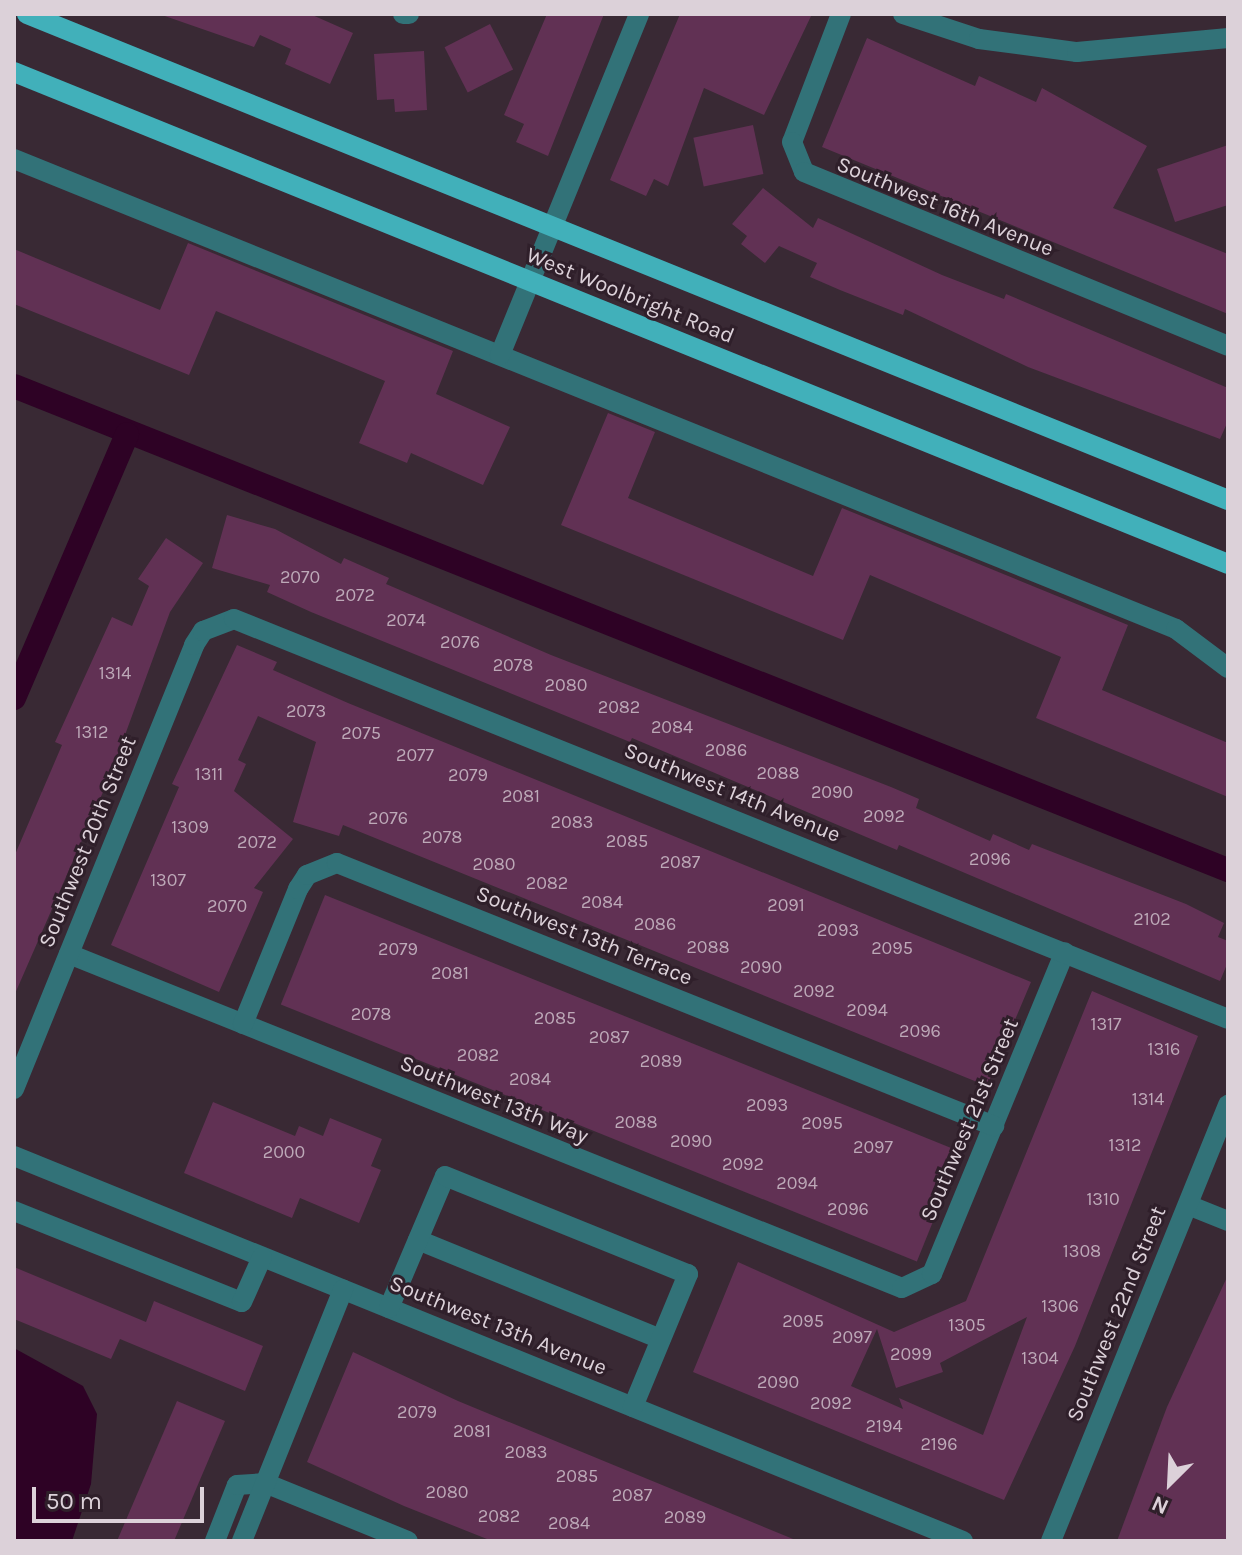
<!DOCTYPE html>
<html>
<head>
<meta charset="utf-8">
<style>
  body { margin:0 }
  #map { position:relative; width:1242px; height:1555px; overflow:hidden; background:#392934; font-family:Karla,sans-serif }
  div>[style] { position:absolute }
  .water>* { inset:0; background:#2e0225 }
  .canal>* { height:24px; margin:-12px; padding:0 12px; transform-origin:12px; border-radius:12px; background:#2e0225 }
  .building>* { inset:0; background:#613154; transform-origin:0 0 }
  .minor>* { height:20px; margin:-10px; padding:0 10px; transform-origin:10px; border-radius:10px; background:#327278 }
  .major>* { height:20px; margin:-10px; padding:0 10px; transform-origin:10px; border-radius:10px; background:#41b0ba }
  span { translate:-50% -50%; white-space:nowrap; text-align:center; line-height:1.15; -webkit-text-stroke:6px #2f1f2a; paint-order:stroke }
  .number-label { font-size:18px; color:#bda9b8 }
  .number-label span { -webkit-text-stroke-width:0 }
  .street-label { font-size:22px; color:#dcd1d9 }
  .frame { position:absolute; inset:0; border:16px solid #dcd1d9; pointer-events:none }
  .north { position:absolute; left:1130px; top:1443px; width:80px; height:80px; -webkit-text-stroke:6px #2f1f2a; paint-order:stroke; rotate:204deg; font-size:22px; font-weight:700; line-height:32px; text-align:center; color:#dcd1d9 }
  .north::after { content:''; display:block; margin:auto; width:28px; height:36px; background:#dcd1d9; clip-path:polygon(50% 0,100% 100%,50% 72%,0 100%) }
  .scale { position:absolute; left:32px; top:1487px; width:172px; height:36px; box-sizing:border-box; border:4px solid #dcd1d9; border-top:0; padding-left:10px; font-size:24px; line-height:28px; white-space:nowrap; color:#dcd1d9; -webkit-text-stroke:6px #2f1f2a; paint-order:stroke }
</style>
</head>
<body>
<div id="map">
  <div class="water">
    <div style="clip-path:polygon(14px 1348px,83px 1386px,97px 1414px,91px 1484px,72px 1541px,14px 1541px)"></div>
  </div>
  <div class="canal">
    <div style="left:14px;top:386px;width:1307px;rotate:21.74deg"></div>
    <div style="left:14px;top:698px;width:287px;rotate:-66.8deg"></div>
  </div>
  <div class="building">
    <div style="clip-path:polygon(159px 14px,310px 14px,353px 33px,330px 84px,285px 64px,291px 49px,260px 35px,254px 47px)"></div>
    <div style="clip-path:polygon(547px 14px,604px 14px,548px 156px,516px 142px,524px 124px,504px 115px)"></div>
    <div style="clip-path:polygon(680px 14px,812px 14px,764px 115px,704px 88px,668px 186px,654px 179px,646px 196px,610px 180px)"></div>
    <div style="left:490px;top:24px;width:51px;height:51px;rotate:63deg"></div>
    <div style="clip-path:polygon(867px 38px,975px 86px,979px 76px,1036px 102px,1042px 88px,1147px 146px,1113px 208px,1228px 254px,1228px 314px,822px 147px)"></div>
    <div style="clip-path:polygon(424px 51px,427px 110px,395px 112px,394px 99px,377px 100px,374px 54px)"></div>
    <div style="left:753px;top:125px;width:50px;height:61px;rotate:78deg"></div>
    <div style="clip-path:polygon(1228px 145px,1228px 205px,1175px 222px,1157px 169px)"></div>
    <div style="clip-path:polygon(763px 188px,813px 228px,818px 218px,942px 275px,1004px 299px,1006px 294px,1228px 388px,1228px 421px,1220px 439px,1028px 367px,905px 309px,903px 315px,840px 290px,810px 277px,817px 263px,779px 246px,765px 263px,741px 244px,747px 236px,732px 224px)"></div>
    <div style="clip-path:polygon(188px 243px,453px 351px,436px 394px,510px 427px,483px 485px,411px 453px,407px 463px,359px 443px,385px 381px,216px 311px,189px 375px,14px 304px,14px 249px,160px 310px)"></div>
    <div style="clip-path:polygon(608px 413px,655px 432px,628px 498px,813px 576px,842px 508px,1128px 625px,1102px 690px,1228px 743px,1228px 797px,1036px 718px,1061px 657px,870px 575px,843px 640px,561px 525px)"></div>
    <div style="clip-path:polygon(227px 515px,275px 529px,341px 564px,344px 558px,389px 578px,386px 584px,551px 655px,891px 787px,919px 799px,916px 808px,990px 841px,993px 834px,1029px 850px,1032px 844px,1186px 904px,1224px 923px,1218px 937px,1228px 941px,1228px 962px,1220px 981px,899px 845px,897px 850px,632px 738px,630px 742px,311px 612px,267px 592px,270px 585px,212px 568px)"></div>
    <div style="clip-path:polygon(166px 538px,203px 563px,170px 612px,110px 776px,14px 996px,14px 857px,62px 745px,55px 742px,112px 617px,132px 626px,149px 586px,138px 579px)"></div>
    <div style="clip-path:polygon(237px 645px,277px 662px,273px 670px,348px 703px,1031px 982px,987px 1086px,343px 825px,339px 836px,293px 822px,316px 742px,258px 716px,238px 760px,246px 764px,234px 791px,293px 839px,254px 888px,263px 892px,219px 992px,111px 945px,179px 787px,172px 784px)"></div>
    <div style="left:325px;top:895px;width:686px;height:118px;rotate:22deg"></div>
    <div style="clip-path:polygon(evenodd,1092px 991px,1198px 1036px,1075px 1346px,1004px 1500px,693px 1372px,738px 1262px,894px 1332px,966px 1301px,1092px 991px,1027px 1317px,983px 1435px,899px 1398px,903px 1409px,851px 1386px,877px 1329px,896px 1388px,943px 1372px,940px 1363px,1027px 1317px)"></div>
    <div style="clip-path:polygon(213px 1102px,295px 1136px,299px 1126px,323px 1136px,330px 1118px,382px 1139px,371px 1166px,381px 1170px,359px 1223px,300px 1198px,292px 1218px,184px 1173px)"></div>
    <div style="clip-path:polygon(14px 1267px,146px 1322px,154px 1301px,263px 1346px,245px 1391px,120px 1339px,111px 1359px,14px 1319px)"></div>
    <div style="clip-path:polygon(1228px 1275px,1228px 1541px,1117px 1541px,1167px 1407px)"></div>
    <div style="clip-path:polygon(353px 1352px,458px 1401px,798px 1541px,492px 1541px,404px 1506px,307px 1462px)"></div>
    <div style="clip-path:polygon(177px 1401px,225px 1421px,174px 1541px,117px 1541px)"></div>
  </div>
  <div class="minor">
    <div style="left:403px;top:14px;width:6px"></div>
    <div style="left:841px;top:14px;width:137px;rotate:110.9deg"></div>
    <div style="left:792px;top:142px;width:32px;rotate:68deg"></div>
    <div style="left:804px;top:172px;width:458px;rotate:22.3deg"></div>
    <div style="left:903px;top:14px;width:80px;rotate:18.2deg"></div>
    <div style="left:979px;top:39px;width:99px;rotate:7.6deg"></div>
    <div style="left:1077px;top:52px;width:152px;rotate:-5.3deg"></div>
    <div style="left:14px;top:159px;width:1253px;rotate:22.02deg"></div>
    <div style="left:1176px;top:629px;width:65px;rotate:36.9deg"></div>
    <div style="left:500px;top:355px;width:368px;rotate:-67.8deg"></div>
    <div style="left:69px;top:954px;width:897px;rotate:21.85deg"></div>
    <div style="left:902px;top:1288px;width:33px;rotate:-25deg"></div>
    <div style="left:932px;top:1274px;width:348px;rotate:-67.6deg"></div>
    <div style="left:243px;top:1024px;width:146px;rotate:-67.8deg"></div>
    <div style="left:298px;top:889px;width:17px;rotate:-57deg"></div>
    <div style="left:307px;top:875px;width:32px;rotate:-22deg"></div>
    <div style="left:337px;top:863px;width:708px;rotate:21.82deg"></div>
    <div style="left:14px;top:1089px;width:479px;rotate:-67.9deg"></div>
    <div style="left:194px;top:645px;width:17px;rotate:-57deg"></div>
    <div style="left:203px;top:631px;width:33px;rotate:-21deg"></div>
    <div style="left:234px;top:619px;width:1071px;rotate:21.92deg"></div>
    <div style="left:14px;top:1156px;width:1024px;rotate:22.08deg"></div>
    <div style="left:1188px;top:1205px;width:43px;rotate:21.8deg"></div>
    <div style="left:14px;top:1211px;width:245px;rotate:21.8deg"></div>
    <div style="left:242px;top:1302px;width:49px;rotate:-66deg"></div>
    <div style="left:418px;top:1240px;width:262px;rotate:22.2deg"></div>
    <div style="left:389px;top:1308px;width:143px;rotate:-67deg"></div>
    <div style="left:445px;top:1176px;width:262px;rotate:22deg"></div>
    <div style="left:688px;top:1274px;width:144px;rotate:112.5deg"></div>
    <div style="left:215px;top:1541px;width:60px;rotate:-68.6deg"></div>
    <div style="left:237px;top:1485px;width:28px;rotate:-4deg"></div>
    <div style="left:265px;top:1483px;width:154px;rotate:22.1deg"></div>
    <div style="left:242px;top:1541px;width:271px;rotate:-68.1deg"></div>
    <div style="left:1051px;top:1541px;width:471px;rotate:-67.9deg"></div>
  </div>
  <div class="major">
    <div style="left:27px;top:14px;width:1296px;rotate:22.03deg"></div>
    <div style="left:14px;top:72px;width:1310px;rotate:22.06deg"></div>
  </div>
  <div class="number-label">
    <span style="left:300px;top:577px">2070</span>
    <span style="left:355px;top:595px">2072</span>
    <span style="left:406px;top:620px">2074</span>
    <span style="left:460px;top:642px">2076</span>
    <span style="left:513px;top:665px">2078</span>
    <span style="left:115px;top:673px">1314</span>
    <span style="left:566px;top:685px">2080</span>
    <span style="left:619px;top:707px">2082</span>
    <span style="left:306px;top:711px">2073</span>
    <span style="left:672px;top:727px">2084</span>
    <span style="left:92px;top:732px">1312</span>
    <span style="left:361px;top:733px">2075</span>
    <span style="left:726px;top:750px">2086</span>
    <span style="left:415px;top:755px">2077</span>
    <span style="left:778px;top:773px">2088</span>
    <span style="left:209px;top:774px">1311</span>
    <span style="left:468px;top:775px">2079</span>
    <span style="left:832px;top:792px">2090</span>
    <span style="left:521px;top:796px">2081</span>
    <span style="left:884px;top:816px">2092</span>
    <span style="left:388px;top:818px">2076</span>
    <span style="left:572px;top:822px">2083</span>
    <span style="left:190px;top:827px">1309</span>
    <span style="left:442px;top:837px">2078</span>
    <span style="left:627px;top:841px">2085</span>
    <span style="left:257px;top:842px">2072</span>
    <span style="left:990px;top:859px">2096</span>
    <span style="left:680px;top:862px">2087</span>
    <span style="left:494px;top:864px">2080</span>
    <span style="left:168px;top:880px">1307</span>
    <span style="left:547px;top:883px">2082</span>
    <span style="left:602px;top:902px">2084</span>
    <span style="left:786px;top:905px">2091</span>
    <span style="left:227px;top:906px">2070</span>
    <span style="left:1152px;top:919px">2102</span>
    <span style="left:655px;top:924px">2086</span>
    <span style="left:838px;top:930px">2093</span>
    <span style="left:708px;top:947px">2088</span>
    <span style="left:892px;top:948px">2095</span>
    <span style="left:398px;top:949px">2079</span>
    <span style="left:761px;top:967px">2090</span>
    <span style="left:450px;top:973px">2081</span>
    <span style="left:814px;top:991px">2092</span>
    <span style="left:867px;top:1010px">2094</span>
    <span style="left:371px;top:1014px">2078</span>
    <span style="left:555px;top:1018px">2085</span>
    <span style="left:1106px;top:1024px">1317</span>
    <span style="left:920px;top:1031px">2096</span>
    <span style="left:609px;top:1037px">2087</span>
    <span style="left:1164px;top:1049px">1316</span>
    <span style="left:478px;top:1055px">2082</span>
    <span style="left:661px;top:1061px">2089</span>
    <span style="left:530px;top:1079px">2084</span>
    <span style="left:1148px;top:1099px">1314</span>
    <span style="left:767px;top:1105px">2093</span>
    <span style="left:636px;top:1122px">2088</span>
    <span style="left:822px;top:1123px">2095</span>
    <span style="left:691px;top:1141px">2090</span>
    <span style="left:1125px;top:1145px">1312</span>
    <span style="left:873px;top:1147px">2097</span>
    <span style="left:284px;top:1152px">2000</span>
    <span style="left:743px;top:1164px">2092</span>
    <span style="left:797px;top:1183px">2094</span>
    <span style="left:1103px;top:1199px">1310</span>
    <span style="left:848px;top:1209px">2096</span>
    <span style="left:1082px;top:1251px">1308</span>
    <span style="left:1060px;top:1306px">1306</span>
    <span style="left:803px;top:1321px">2095</span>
    <span style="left:967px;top:1325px">1305</span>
    <span style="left:852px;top:1337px">2097</span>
    <span style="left:911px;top:1354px">2099</span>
    <span style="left:1040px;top:1358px">1304</span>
    <span style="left:778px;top:1382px">2090</span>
    <span style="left:831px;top:1403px">2092</span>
    <span style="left:417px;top:1412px">2079</span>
    <span style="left:884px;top:1426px">2194</span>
    <span style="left:472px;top:1431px">2081</span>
    <span style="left:939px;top:1444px">2196</span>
    <span style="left:526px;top:1452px">2083</span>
    <span style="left:577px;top:1476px">2085</span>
    <span style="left:447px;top:1492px">2080</span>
    <span style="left:632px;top:1495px">2087</span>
    <span style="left:499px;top:1516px">2082</span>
    <span style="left:685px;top:1517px">2089</span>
    <span style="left:569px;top:1523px">2084</span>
  </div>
  <div class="street-label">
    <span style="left:945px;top:207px;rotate:22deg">Southwest 16th Avenue</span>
    <span style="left:630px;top:296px;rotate:22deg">West Woolbright Road</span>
    <span style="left:732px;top:793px;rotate:22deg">Southwest 14th Avenue</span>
    <span style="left:88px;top:842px;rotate:-68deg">Southwest 20th Street</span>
    <span style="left:584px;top:936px;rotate:22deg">Southwest 13th Terrace</span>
    <span style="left:494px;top:1100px;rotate:22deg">Southwest 13th Way</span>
    <span style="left:970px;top:1120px;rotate:-67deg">Southwest 21st Street</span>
    <span style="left:1117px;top:1314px;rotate:-68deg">Southwest 22nd Street</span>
    <span style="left:498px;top:1326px;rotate:22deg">Southwest 13th Avenue</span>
  </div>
  <div class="frame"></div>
  <div class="north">N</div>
  <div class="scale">50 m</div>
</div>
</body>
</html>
